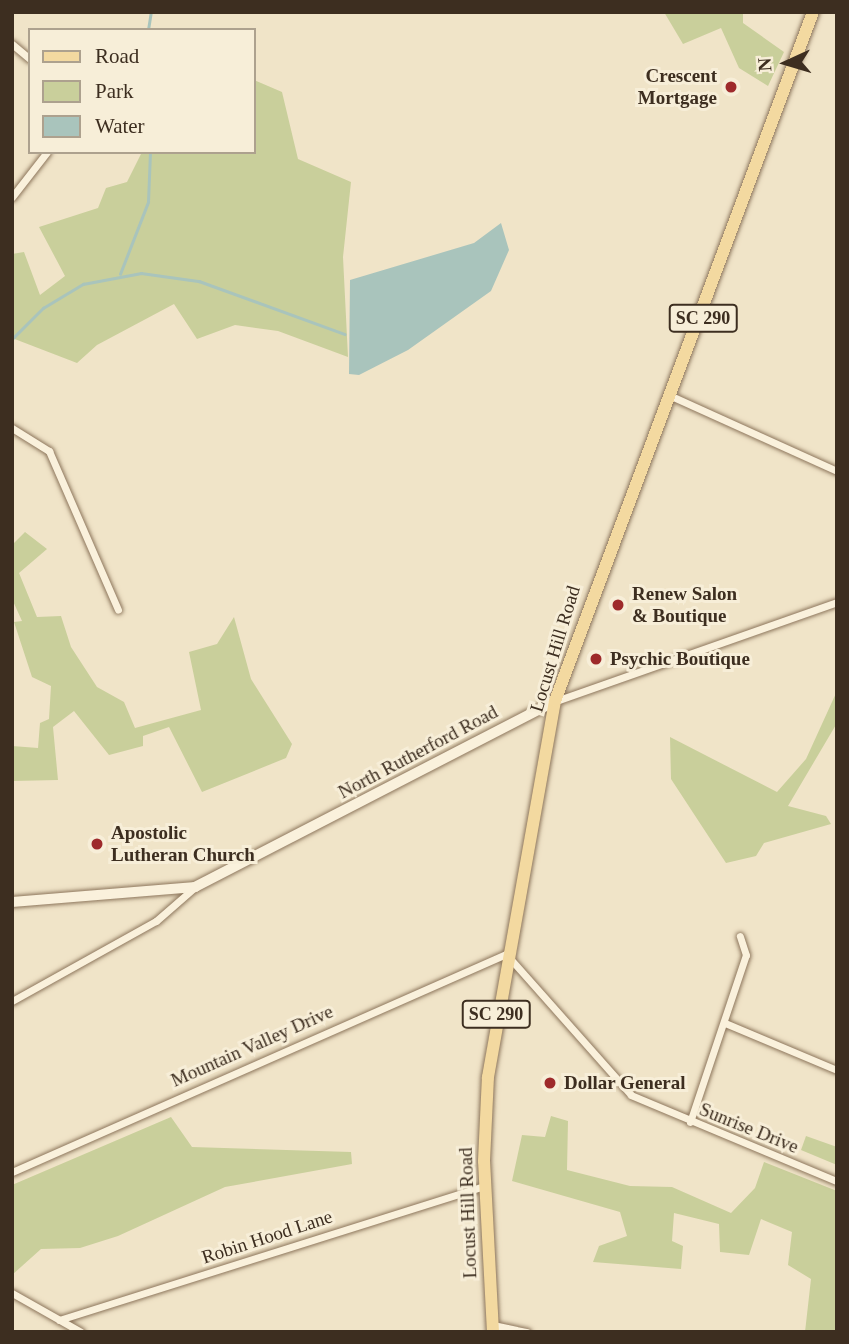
<!DOCTYPE html>
<html>
<head>
<meta charset="utf-8">
<style>
  body { margin:0 }
  #map { position:relative; width:849px; height:1344px; overflow:hidden; background:#f0e4c8; font-family:Georgia,serif }
  div>[style] { position:absolute }
  .green>* { inset:0; background:#c9cf9b }
  .water>* { inset:0; background:#a9c4bc }
  .stream>* { height:2.5px; margin:-1.25px; padding:0 1.25px; transform-origin:1.25px; border-radius:1.25px; background:#a9c4bc }
  .roads { filter:drop-shadow(0 0 2px #8d765c) drop-shadow(0 0 2px #8d765c) }
  .minor>* { height:7px; margin:-3.5px; padding:0 3.5px; transform-origin:3.5px; border-radius:3.5px; background:#faf1dc }
  .tertiary>* { height:10px; margin:-5px; padding:0 5px; transform-origin:5px; border-radius:5px; background:#faf1dc }
  .primary>* { height:12px; margin:-6px; padding:0 6px; transform-origin:6px; border-radius:6px; background:#f3d9a0 }
  .dots>* { width:19px; height:19px; translate:-50% -50%; box-sizing:border-box; border:4px solid #f7eed8; border-radius:50% }
  span { translate:-50% -50%; white-space:nowrap; text-align:center; line-height:1.15; -webkit-text-stroke:6px #f7eed8; paint-order:stroke }
  .shield-label span { padding:2px 5px; background:#f7eed8; border:2px solid; border-radius:5px; -webkit-text-stroke-width:0 }
  .shield-label { font-size:18px; color:#3d2e20; font-weight:700 }
  .poi-label { font-size:19px; color:#3d2e20; font-weight:700 }
  .right { translate:-100% -50%; text-align:right }
  .left { translate:0 -50%; text-align:left }
  .street-label { font-size:19px; color:#3d2e20 }
  .frame { position:absolute; inset:0; border:14px solid #3d2e20; pointer-events:none }
  .legend { position:absolute; left:28px; top:28px; width:228px; height:126px; box-sizing:border-box; background:#f7eed8; border:2px solid #ada18e; margin:0; padding:9px 12px; list-style:none; font-size:21px; color:#3d2e20 }
  .legend li { display:flex; align-items:center; gap:14px; height:35px }
  .legend b { width:35px; border:2px solid #ada18e }
  .north { position:absolute; left:751px; top:28px; width:70px; height:70px; -webkit-text-stroke:5px #f7eed8; paint-order:stroke; rotate:266deg; font-size:19px; font-weight:700; line-height:28px; text-align:center; color:#3d2e20 }
  .north::after { content:''; display:block; margin:auto; width:24px; height:32px; background:#3d2e20; clip-path:polygon(50% 0,100% 100%,50% 72%,0 100%) }
</style>
</head>
<body>
<div id="map">
  <div class="green">
    <div style="clip-path:polygon(664px 12px,743px 12px,743px 23px,784px 52px,768px 86px,739px 68px,721px 28px,683px 44px)"></div>
    <div style="clip-path:polygon(254px 80px,282px 92px,298px 159px,351px 182px,343px 257px,348px 357px,278px 331px,235px 325px,197px 339px,174px 304px,97px 345px,77px 363px,12px 338px,12px 254px,24px 252px,40px 295px,65px 276px,39px 227px,98px 208px,106px 188px,127px 182px,142px 152px,254px 152px)"></div>
    <div style="clip-path:polygon(25px 532px,47px 549px,19px 573px,37px 617px,61px 616px,71px 647px,97px 687px,124px 702px,135px 728px,201px 710px,189px 652px,217px 644px,234px 617px,251px 679px,292px 744px,286px 758px,202px 792px,169px 727px,143px 736px,143px 746px,109px 755px,74px 711px,53px 727px,58px 780px,12px 781px,12px 746px,38px 748px,40px 723px,49px 719px,51px 686px,32px 677px,14px 622px,22px 621px,12px 599px,12px 545px)"></div>
    <div style="clip-path:polygon(837px 691px,837px 723px,788px 806px,826px 816px,831px 824px,764px 843px,756px 856px,726px 863px,671px 779px,670px 737px,777px 792px,806px 759px)"></div>
    <div style="clip-path:polygon(551px 1116px,568px 1121px,567px 1170px,630px 1186px,672px 1187px,731px 1213px,755px 1188px,764px 1162px,837px 1191px,837px 1332px,805px 1332px,811px 1279px,788px 1265px,792px 1232px,761px 1219px,749px 1255px,720px 1252px,719px 1224px,674px 1213px,672px 1241px,683px 1246px,681px 1269px,593px 1262px,599px 1246px,627px 1236px,620px 1212px,512px 1181px,522px 1135px,545px 1137px)"></div>
    <div style="clip-path:polygon(171px 1117px,192px 1147px,351px 1152px,352px 1164px,225px 1187px,118px 1236px,80px 1248px,41px 1249px,12px 1275px,12px 1185px)"></div>
    <div style="clip-path:polygon(806px 1136px,837px 1147px,837px 1165px,801px 1150px)"></div>
  </div>
  <div class="water">
    <div style="clip-path:polygon(501px 223px,509px 250px,491px 291px,408px 350px,359px 375px,349px 374px,350px 280px,474px 243px)"></div>
  </div>
  <div class="stream">
    <div style="left:148px;top:30px;width:18px;rotate:-81deg"></div>
    <div style="left:120px;top:274px;width:77px;rotate:-68.7deg"></div>
    <div style="left:148px;top:202px;width:50px;rotate:-87.7deg"></div>
    <div style="left:12px;top:339px;width:44px;rotate:-45deg"></div>
    <div style="left:43px;top:308px;width:47px;rotate:-31deg"></div>
    <div style="left:83px;top:284px;width:59px;rotate:-10.7deg"></div>
    <div style="left:141px;top:273px;width:59px;rotate:7.9deg"></div>
    <div style="left:199px;top:281px;width:155px;rotate:20deg"></div>
  </div>
  <div class="roads">
    <div class="minor">
      <div style="left:12px;top:44px;width:23px;rotate:40deg"></div>
      <div style="left:12px;top:197px;width:57px;rotate:-52.1deg"></div>
      <div style="left:671px;top:396px;width:182px;rotate:24.3deg"></div>
      <div style="left:12px;top:428px;width:44px;rotate:31.9deg"></div>
      <div style="left:49px;top:451px;width:173px;rotate:66.5deg"></div>
      <div style="left:556px;top:701px;width:298px;rotate:-19.4deg"></div>
      <div style="left:12px;top:1001px;width:165px;rotate:-29.1deg"></div>
      <div style="left:156px;top:921px;width:52px;rotate:-41.1deg"></div>
      <div style="left:725px;top:1023px;width:121px;rotate:22.8deg"></div>
      <div style="left:690px;top:1122px;width:176px;rotate:-71.5deg"></div>
      <div style="left:746px;top:955px;width:20px;rotate:-108deg"></div>
      <div style="left:12px;top:1172px;width:540px;rotate:-23.81deg"></div>
      <div style="left:506px;top:954px;width:188px;rotate:48.4deg"></div>
      <div style="left:631px;top:1095px;width:223px;rotate:22.7deg"></div>
      <div style="left:12px;top:1293px;width:79px;rotate:29.5deg"></div>
      <div style="left:59px;top:1320px;width:447px;rotate:-17.5deg"></div>
      <div style="left:493px;top:1325px;width:35px;rotate:12deg"></div>
    </div>
    <div class="tertiary">
      <div style="left:12px;top:902px;width:184px;rotate:-4.7deg"></div>
      <div style="left:195px;top:887px;width:405px;rotate:-27.3deg"></div>
    </div>
    <div class="primary">
      <div style="left:493px;top:1332px;width:171px;rotate:-93deg"></div>
      <div style="left:484px;top:1161px;width:84px;rotate:-87.3deg"></div>
      <div style="left:488px;top:1077px;width:382px;rotate:-79.9deg"></div>
      <div style="left:555px;top:701px;width:736px;rotate:-69.47deg"></div>
    </div>
  </div>
  <div class="dots">
    <div style="left:731px;top:87px;background:#9e2a2b"></div>
    <div style="left:618px;top:605px;background:#9e2a2b"></div>
    <div style="left:596px;top:659px;background:#9e2a2b"></div>
    <div style="left:97px;top:844px;background:#9e2a2b"></div>
    <div style="left:550px;top:1083px;background:#9e2a2b"></div>
  </div>
  <div class="shield-label">
    <span style="left:703px;top:318px">SC 290</span>
    <span style="left:496px;top:1014px">SC 290</span>
  </div>
  <div class="poi-label">
    <span class="right" style="left:717px;top:87px">Crescent<br>Mortgage</span>
    <span class="left" style="left:632px;top:605px">Renew Salon<br>&amp; Boutique</span>
    <span class="left" style="left:610px;top:659px">Psychic Boutique</span>
    <span class="left" style="left:111px;top:844px">Apostolic<br>Lutheran Church</span>
    <span class="left" style="left:564px;top:1083px">Dollar General</span>
  </div>
  <div class="street-label">
    <span style="left:555px;top:649px;rotate:-73deg">Locust Hill Road</span>
    <span style="left:418px;top:752px;rotate:-28deg">North Rutherford Road</span>
    <span style="left:252px;top:1046px;rotate:-24deg">Mountain Valley Drive</span>
    <span style="left:749px;top:1128px;rotate:22deg">Sunrise Drive</span>
    <span style="left:468px;top:1213px;rotate:-92deg">Locust Hill Road</span>
    <span style="left:267px;top:1237px;rotate:-18deg">Robin Hood Lane</span>
  </div>
  <div class="frame"></div>
  <ul class="legend">
  <li><b style="height:9px;background:#f3d9a0"></b>Road</li>
  <li><b style="height:19px;background:#c9cf9b"></b>Park</li>
  <li><b style="height:19px;background:#a9c4bc"></b>Water</li>
  </ul>
  <div class="north">N</div>
</div>
</body>
</html>
